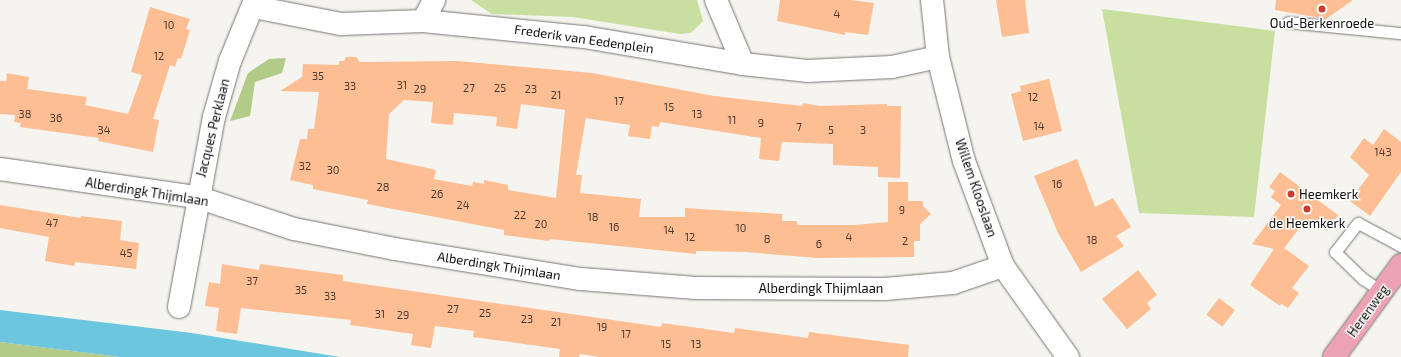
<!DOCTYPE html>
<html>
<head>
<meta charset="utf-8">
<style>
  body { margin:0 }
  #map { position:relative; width:1401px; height:357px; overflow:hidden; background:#f5f4ef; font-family:"Exo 2",sans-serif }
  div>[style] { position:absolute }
  .green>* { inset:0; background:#c8df9f }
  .forest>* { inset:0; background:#b3cb88 }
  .water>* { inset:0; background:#6dc6e0 }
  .building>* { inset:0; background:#febe94; transform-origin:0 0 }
  .roads { filter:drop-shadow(0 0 1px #777672) drop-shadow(0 0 1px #777672) }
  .service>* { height:11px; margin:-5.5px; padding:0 5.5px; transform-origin:5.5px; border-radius:5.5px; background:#fff }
  .minor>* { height:22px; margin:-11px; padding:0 11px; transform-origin:11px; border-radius:11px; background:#fff }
  .primary>* { height:22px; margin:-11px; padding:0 11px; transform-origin:11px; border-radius:11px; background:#eba2b3 }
  .dots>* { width:11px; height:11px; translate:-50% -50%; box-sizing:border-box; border:2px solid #fff; border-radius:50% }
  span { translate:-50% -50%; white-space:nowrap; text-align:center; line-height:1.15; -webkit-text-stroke:3px #fff; paint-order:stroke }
  .number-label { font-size:11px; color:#49382d }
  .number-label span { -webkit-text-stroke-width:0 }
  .poi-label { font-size:13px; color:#0d0c0b }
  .left { translate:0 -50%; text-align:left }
  .street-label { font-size:13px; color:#0d0c0b }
</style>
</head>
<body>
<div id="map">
  <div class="green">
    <div style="clip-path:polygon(471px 0,697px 0,703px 21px,691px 33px,680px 34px,573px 17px,492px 14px)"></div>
    <div style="clip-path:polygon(1102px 9px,1275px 31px,1254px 217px,1139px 213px)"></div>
  </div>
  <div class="forest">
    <div style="clip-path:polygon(286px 58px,282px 73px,255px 82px,250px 116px,230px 121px,248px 73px,269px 59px)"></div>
    <div style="clip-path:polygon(0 342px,120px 357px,0 357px)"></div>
  </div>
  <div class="water">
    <div style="clip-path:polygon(0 310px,192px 333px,340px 357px,120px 357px,0 342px)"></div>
  </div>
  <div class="building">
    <div style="clip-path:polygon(780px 0,851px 0,874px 3px,868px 35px,845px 32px,845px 35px,777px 21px)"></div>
    <div style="clip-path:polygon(996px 0,1025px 0,1029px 33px,1002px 37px)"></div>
    <div style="clip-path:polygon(1276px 0,1353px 0,1326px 19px,1275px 10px)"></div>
    <div style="clip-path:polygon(150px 7px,190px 19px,186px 29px,190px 30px,181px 59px,178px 58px,175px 67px,170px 65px,153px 119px,159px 120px,153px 152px,98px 141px,99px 138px,20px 127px,21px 123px,14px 122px,15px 115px,0 114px,0 81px,6px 81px,7px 73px,29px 77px,27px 89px,87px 97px,85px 105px,128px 114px,142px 75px,131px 72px)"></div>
    <div style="clip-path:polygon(evenodd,346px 57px,356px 57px,360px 62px,458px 61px,592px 73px,714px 96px,802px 106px,803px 103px,820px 106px,887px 104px,887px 106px,901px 106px,900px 178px,878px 177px,878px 167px,833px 165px,833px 144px,782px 142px,779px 161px,759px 159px,761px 138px,660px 122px,659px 127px,652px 126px,650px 139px,628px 136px,630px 125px,586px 118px,576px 175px,582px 175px,580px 193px,641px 199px,639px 217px,685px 217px,685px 208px,782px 214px,782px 221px,797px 221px,797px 225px,855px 225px,888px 222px,888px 182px,908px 182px,908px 201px,923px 201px,923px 206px,931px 214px,920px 224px,920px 241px,914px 241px,914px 257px,816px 258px,745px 252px,696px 251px,696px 254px,550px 239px,549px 241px,504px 235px,504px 230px,367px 204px,368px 200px,313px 189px,313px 185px,290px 180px,300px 139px,307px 139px,308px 129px,314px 129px,319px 92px,280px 91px,302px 77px,303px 64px,339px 65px,339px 61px,344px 61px,346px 57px,404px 100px,433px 102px,431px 123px,453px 125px,454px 113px,497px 117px,496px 126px,517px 129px,521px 104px,565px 110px,556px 198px,508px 190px,508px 185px,484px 180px,484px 184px,473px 182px,472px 186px,434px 179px,436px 170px,386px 159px,389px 114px,404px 100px)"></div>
    <div style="clip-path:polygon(1049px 79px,1062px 131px,1023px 141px,1011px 94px,1021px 91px,1020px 86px)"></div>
    <div style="clip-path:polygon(1384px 129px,1401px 142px,1401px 172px,1370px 216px,1350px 201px,1369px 175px,1350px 157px,1364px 138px,1373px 145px)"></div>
    <div style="clip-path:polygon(1077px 159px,1095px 207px,1113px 198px,1131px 227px,1116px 236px,1124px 246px,1081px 272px,1058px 233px,1034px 176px)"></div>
    <div style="clip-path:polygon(1280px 172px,1338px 215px,1327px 231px,1322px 227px,1320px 230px,1306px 220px,1284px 248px,1309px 266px,1292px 288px,1299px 293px,1288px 308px,1281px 304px,1280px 306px,1250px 285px,1274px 249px,1252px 244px,1281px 205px,1271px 197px,1275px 191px,1269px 187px)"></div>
    <div style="clip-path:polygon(0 205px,81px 218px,81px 216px,122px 221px,120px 240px,139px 243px,136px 269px,75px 262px,74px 266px,45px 261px,49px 237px,0 228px)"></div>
    <div style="clip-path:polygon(222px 264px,259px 270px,260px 264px,343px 275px,343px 281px,661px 327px,662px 323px,734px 333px,735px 328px,808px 338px,809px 332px,909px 345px,908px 357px,600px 357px,580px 354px,579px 357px,559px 357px,560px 349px,473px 337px,474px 331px,435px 326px,431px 348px,411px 345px,413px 334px,350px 325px,351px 320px,241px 308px,237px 334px,216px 331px,219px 308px,205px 306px,209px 282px,220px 284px)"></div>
    <div style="clip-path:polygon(1138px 270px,1157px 295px,1147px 303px,1151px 309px,1127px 329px,1102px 299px)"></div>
    <div style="left:1219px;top:298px;width:20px;height:21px;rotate:37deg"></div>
  </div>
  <div class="roads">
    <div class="service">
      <div style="left:1288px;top:22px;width:114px;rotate:5.6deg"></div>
      <div style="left:1383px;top:292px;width:24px;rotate:-147deg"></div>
      <div style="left:1363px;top:279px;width:39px;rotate:-136deg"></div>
      <div style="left:1335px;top:252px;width:37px;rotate:-52deg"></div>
      <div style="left:1358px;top:223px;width:49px;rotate:28.1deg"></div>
    </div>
    <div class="minor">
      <div style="left:716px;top:0;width:69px;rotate:67.1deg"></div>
      <div style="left:932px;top:0;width:57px;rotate:84deg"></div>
      <div style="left:938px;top:57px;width:107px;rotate:76deg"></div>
      <div style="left:964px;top:161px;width:112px;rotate:69.6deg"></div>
      <div style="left:1003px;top:266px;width:112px;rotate:54.5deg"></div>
      <div style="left:254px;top:7px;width:89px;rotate:11.1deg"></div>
      <div style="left:341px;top:24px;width:82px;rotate:-2.1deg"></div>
      <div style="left:423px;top:21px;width:162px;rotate:5.7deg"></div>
      <div style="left:584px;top:37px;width:161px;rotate:9.6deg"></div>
      <div style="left:743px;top:64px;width:64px;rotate:6.2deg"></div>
      <div style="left:807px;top:71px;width:85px;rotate:-2.7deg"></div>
      <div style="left:892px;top:67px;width:47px;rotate:-12.3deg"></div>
      <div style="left:423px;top:21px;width:24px;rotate:-62deg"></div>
      <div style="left:0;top:169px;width:199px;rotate:8.1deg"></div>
      <div style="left:197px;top:197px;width:102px;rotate:18.3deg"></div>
      <div style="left:294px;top:229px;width:103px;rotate:11.2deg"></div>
      <div style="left:395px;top:249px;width:188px;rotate:9.2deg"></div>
      <div style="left:581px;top:279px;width:115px;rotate:4.5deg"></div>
      <div style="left:696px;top:288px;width:189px;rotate:0.3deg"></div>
      <div style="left:885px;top:289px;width:68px;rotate:-5deg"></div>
      <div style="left:953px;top:283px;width:53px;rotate:-18.8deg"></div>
      <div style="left:179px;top:307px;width:193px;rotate:-79.6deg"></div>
      <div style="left:214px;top:117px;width:58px;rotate:-74.1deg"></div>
      <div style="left:230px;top:61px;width:66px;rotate:-67.7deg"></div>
    </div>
    <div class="primary">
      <div style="left:1334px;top:357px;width:114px;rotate:-53.9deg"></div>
    </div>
  </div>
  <div class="dots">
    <div style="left:1322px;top:9px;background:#ca3d2e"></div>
    <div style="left:1291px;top:194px;background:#ca3d2e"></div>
    <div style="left:1307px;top:209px;background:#ca3d2e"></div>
  </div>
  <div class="number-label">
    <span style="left:837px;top:14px">4</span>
    <span style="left:169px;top:25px">10</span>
    <span style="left:159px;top:56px">12</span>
    <span style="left:318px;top:76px">35</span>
    <span style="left:402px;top:85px">31</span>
    <span style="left:350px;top:86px">33</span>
    <span style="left:469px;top:88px">27</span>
    <span style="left:500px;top:88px">25</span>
    <span style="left:420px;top:89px">29</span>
    <span style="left:531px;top:89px">23</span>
    <span style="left:556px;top:95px">21</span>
    <span style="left:1033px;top:97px">12</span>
    <span style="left:619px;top:101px">17</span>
    <span style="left:669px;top:107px">15</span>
    <span style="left:25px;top:114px">38</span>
    <span style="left:697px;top:114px">13</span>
    <span style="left:56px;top:118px">36</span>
    <span style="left:732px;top:120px">11</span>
    <span style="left:761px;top:123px">9</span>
    <span style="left:1039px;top:126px">14</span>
    <span style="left:799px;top:127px">7</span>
    <span style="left:104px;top:130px">34</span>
    <span style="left:831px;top:130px">5</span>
    <span style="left:863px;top:130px">3</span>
    <span style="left:1383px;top:152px">143</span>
    <span style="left:305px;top:166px">32</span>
    <span style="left:333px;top:170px">30</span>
    <span style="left:1057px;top:184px">16</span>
    <span style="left:383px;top:187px">28</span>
    <span style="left:437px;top:194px">26</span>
    <span style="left:463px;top:205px">24</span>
    <span style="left:902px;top:210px">9</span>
    <span style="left:520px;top:215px">22</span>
    <span style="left:593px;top:217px">18</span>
    <span style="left:52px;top:223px">47</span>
    <span style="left:541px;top:224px">20</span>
    <span style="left:614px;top:227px">16</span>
    <span style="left:741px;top:228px">10</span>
    <span style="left:669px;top:230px">14</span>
    <span style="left:690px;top:237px">12</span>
    <span style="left:849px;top:237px">4</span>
    <span style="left:767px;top:239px">8</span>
    <span style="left:1092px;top:240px">18</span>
    <span style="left:905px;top:241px">2</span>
    <span style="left:819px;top:244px">6</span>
    <span style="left:126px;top:253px">45</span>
    <span style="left:252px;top:281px">37</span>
    <span style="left:301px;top:290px">35</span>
    <span style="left:330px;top:296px">33</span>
    <span style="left:453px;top:309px">27</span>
    <span style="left:485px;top:313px">25</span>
    <span style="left:380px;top:314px">31</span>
    <span style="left:403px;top:315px">29</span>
    <span style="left:527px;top:319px">23</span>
    <span style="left:556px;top:322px">21</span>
    <span style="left:602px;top:327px">19</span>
    <span style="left:626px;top:334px">17</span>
    <span style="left:666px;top:344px">15</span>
    <span style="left:696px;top:344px">13</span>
  </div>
  <div class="poi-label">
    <span style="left:1322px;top:23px">Oud-Berkenroede</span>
    <span class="left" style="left:1299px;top:194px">Heemkerk</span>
    <span style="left:1307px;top:223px">de Heemkerk</span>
  </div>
  <div class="street-label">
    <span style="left:584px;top:39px;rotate:8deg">Frederik van Eedenplein</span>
    <span style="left:213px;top:128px;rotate:-76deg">Jacques Perklaan</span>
    <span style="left:976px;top:188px;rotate:71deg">Willem Klooslaan</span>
    <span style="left:147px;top:192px;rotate:9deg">Alberdingk Thijmlaan</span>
    <span style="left:499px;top:266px;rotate:9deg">Alberdingk Thijmlaan</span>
    <span style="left:821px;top:288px">Alberdingk Thijmlaan</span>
    <span style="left:1368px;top:311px;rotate:-54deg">Herenweg</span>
  </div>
</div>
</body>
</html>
